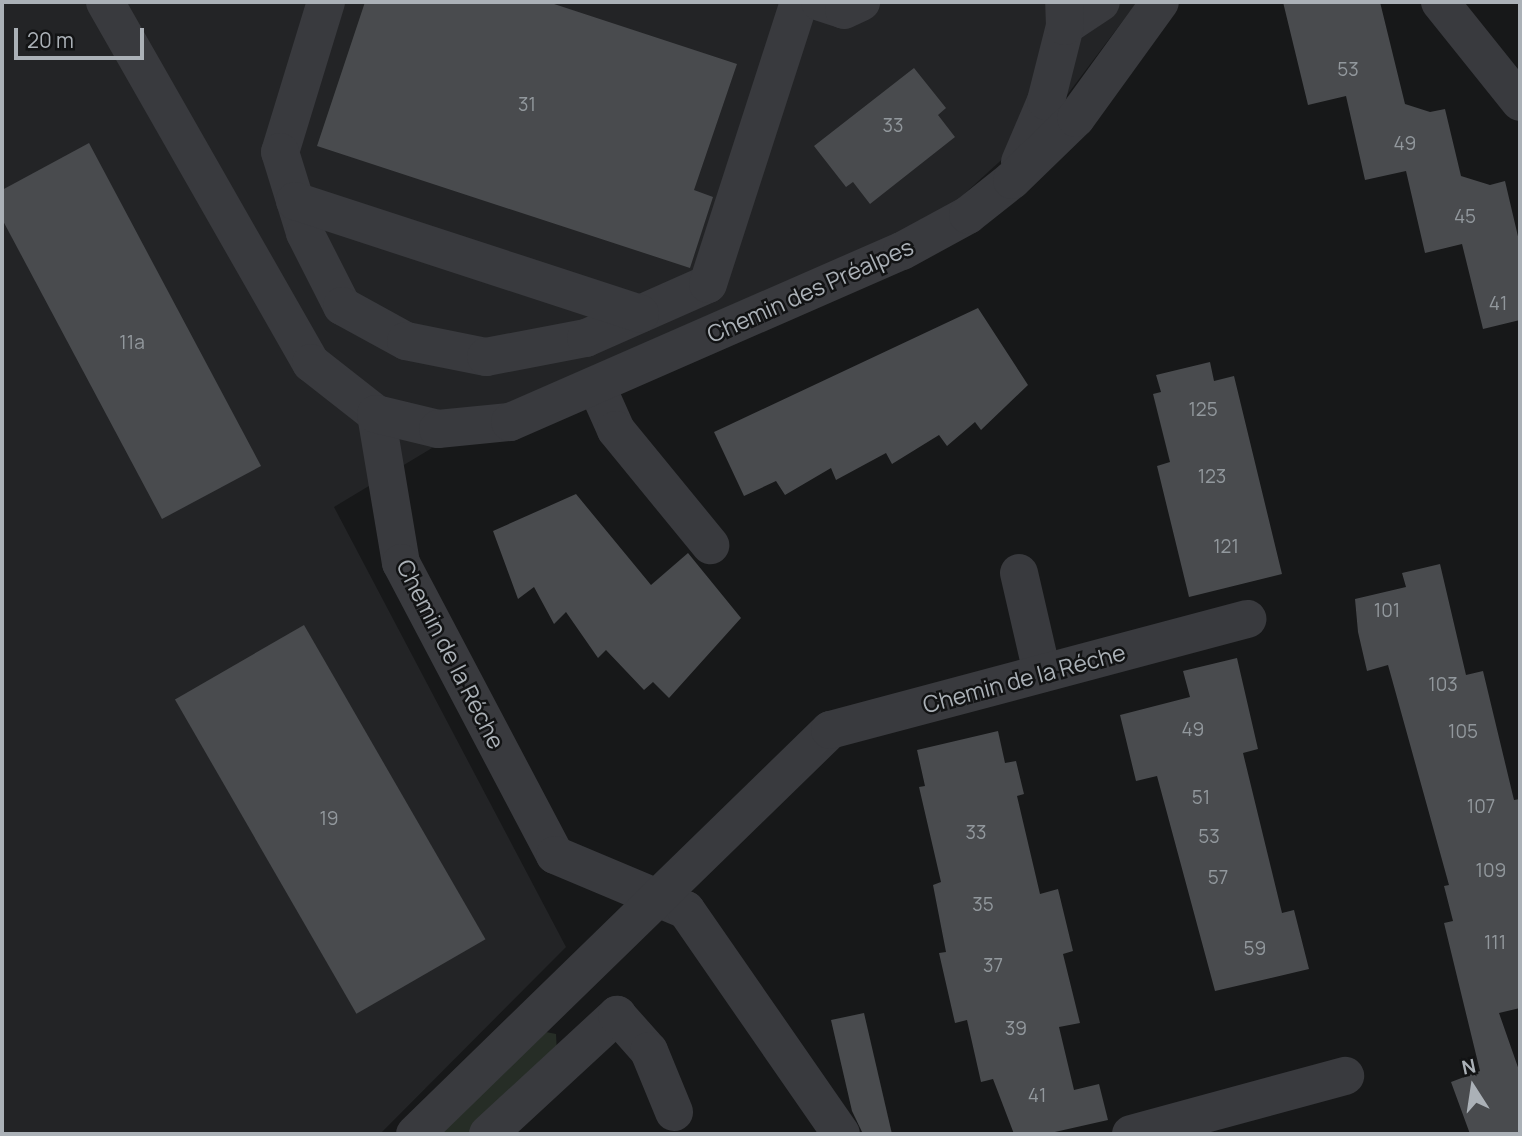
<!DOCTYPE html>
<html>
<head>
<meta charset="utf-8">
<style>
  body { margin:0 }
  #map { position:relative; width:1522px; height:1136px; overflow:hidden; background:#171819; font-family:Manrope,sans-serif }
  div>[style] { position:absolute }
  .built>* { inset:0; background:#232426 }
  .green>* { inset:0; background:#262d26 }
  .building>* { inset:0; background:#494b4e; transform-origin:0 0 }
  .minor>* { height:38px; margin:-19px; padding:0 19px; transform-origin:19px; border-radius:19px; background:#393a3e }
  span { translate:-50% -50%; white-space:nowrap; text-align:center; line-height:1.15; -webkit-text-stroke:5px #121314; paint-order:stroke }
  .number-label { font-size:19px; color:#92989d }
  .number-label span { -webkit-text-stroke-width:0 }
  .street-label { font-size:23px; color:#abb1b7 }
  .frame { position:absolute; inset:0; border:4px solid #abb1b7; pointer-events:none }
  .north { position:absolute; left:1438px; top:1052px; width:70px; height:70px; -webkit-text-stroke:5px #121314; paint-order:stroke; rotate:348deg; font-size:19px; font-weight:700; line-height:28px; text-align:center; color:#abb1b7 }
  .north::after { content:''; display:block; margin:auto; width:24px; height:32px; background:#abb1b7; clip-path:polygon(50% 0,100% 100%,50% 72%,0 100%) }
  .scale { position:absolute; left:14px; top:28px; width:130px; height:32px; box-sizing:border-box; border:4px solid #abb1b7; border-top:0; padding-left:9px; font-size:21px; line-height:24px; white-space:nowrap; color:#abb1b7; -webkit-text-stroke:5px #121314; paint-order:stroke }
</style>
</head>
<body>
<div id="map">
  <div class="built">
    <div style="clip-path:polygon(2px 2px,1137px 2px,1055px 111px,902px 251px,462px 430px,334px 507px,566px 947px,380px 1134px,2px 1134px)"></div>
  </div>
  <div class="green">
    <div style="clip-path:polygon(541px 1031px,556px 1034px,557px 1054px,472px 1134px,432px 1134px)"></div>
  </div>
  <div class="building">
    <div style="clip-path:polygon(365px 2px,548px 2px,737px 64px,694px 190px,713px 197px,690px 268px,317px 146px)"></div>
    <div style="clip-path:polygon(1283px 2px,1380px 2px,1405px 104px,1430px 112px,1445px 109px,1461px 176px,1490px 185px,1505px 181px,1520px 245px,1520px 320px,1483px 329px,1462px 244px,1425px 253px,1406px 171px,1365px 180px,1346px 96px,1308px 105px)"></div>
    <div style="clip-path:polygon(914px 68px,946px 108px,938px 115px,955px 137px,870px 204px,853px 182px,846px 187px,814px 146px)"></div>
    <div style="clip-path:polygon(89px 143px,261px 466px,162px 519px,2px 219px,2px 190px)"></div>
    <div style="clip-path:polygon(978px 308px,1028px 385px,981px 430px,975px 422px,947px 446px,939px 435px,892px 464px,886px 453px,836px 480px,831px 468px,785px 495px,776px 481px,744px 496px,714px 432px)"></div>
    <div style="clip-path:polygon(1210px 362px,1214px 381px,1234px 376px,1282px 574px,1189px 597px,1157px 466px,1170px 462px,1153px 394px,1161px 392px,1156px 375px)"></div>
    <div style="clip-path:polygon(576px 494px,651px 585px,688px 553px,741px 618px,669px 698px,653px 682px,644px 690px,606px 650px,598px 658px,566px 612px,554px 624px,534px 587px,518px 599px,493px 531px)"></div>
    <div style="clip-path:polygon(1440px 564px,1466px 675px,1483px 671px,1514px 800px,1520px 799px,1520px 1008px,1499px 1013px,1520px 1073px,1520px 1134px,1470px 1134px,1451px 1082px,1480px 1071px,1444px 923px,1453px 921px,1444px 886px,1449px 885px,1388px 665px,1367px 671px,1358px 632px,1355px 599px,1406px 587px,1402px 573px)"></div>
    <div style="left:304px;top:625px;width:363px;height:149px;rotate:60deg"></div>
    <div style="clip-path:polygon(1237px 658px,1258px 749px,1243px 753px,1282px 913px,1294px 910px,1309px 969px,1215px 991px,1157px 776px,1136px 781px,1120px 715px,1190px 697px,1183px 671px)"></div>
    <div style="clip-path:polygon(998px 731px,1005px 763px,1016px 761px,1024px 794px,1017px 796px,1040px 894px,1058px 889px,1073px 951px,1063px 954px,1080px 1023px,1059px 1027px,1074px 1090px,1099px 1084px,1108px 1120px,1046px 1134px,1014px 1134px,993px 1079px,981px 1082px,967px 1020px,955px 1023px,939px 953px,946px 952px,933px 885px,941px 882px,919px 787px,925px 786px,917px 750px)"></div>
    <div style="clip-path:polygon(864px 1013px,892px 1134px,863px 1134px,852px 1111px,831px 1020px)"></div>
  </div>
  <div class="minor">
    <div style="left:105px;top:2px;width:416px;rotate:60.3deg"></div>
    <div style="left:311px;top:363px;width:83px;rotate:38.1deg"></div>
    <div style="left:376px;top:414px;width:151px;rotate:80.5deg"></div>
    <div style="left:401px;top:563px;width:330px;rotate:62.2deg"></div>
    <div style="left:555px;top:855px;width:142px;rotate:22.8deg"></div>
    <div style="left:686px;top:910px;width:272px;rotate:55.3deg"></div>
    <div style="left:326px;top:2px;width:157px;rotate:107deg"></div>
    <div style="left:280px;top:152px;width:85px;rotate:72.8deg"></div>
    <div style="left:305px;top:233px;width:82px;rotate:63.1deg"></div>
    <div style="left:342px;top:306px;width:73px;rotate:28.7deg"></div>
    <div style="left:406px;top:341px;width:82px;rotate:11.3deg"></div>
    <div style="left:486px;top:357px;width:102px;rotate:-10.8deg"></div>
    <div style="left:586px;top:338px;width:133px;rotate:-23.9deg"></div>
    <div style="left:708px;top:284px;width:296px;rotate:-72.1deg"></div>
    <div style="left:820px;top:2px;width:25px;rotate:18deg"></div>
    <div style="left:844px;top:10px;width:19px;rotate:-25deg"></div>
    <div style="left:1440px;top:2px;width:128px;rotate:51.3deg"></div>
    <div style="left:1065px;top:26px;width:43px;rotate:-33.7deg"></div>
    <div style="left:1020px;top:162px;width:66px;rotate:-66.9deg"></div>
    <div style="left:1046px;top:101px;width:77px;rotate:-75.8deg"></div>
    <div style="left:1065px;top:26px;width:24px;rotate:-92deg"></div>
    <div style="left:295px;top:201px;width:363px;rotate:18.1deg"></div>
    <div style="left:596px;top:385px;width:49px;rotate:66deg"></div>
    <div style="left:616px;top:430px;width:149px;rotate:50.7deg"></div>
    <div style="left:376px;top:414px;width:64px;rotate:13.6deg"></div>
    <div style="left:438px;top:429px;width:72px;rotate:-5.6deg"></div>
    <div style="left:510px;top:422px;width:428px;rotate:-23.6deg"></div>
    <div style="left:902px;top:251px;width:75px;rotate:-28.6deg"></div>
    <div style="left:968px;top:215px;width:56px;rotate:-38.5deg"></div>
    <div style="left:1012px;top:180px;width:89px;rotate:-44.1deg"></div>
    <div style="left:1076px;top:118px;width:143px;rotate:-54.1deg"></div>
    <div style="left:1019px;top:573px;width:103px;rotate:77deg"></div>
    <div style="left:415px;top:1134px;width:579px;rotate:-44.23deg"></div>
    <div style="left:830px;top:730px;width:432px;rotate:-14.9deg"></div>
    <div style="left:488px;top:1134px;width:176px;rotate:-42.7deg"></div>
    <div style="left:617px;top:1015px;width:48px;rotate:48.4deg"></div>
    <div style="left:649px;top:1051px;width:66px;rotate:67.7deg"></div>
    <div style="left:1131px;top:1134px;width:222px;rotate:-15.2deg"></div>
  </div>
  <div class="number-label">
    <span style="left:1348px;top:70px">53</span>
    <span style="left:527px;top:105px">31</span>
    <span style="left:893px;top:126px">33</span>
    <span style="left:1405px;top:144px">49</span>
    <span style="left:1465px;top:217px">45</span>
    <span style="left:1498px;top:304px">41</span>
    <span style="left:132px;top:343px">11a</span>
    <span style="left:1203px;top:410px">125</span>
    <span style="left:1212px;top:477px">123</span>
    <span style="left:1226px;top:547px">121</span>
    <span style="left:1387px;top:611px">101</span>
    <span style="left:1443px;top:685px">103</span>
    <span style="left:1193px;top:730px">49</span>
    <span style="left:1463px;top:732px">105</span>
    <span style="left:1201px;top:798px">51</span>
    <span style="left:1481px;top:807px">107</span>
    <span style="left:329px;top:819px">19</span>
    <span style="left:976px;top:833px">33</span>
    <span style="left:1209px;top:837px">53</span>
    <span style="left:1491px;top:871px">109</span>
    <span style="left:1218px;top:878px">57</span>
    <span style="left:983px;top:905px">35</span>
    <span style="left:1495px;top:943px">111</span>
    <span style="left:1255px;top:949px">59</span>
    <span style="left:993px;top:966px">37</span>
    <span style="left:1016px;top:1029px">39</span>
    <span style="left:1037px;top:1096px">41</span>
  </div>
  <div class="street-label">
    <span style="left:810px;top:290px;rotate:-24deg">Chemin des Préalpes</span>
    <span style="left:451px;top:654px;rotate:63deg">Chemin de la Réche</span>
    <span style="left:1024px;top:678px;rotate:-15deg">Chemin de la Réche</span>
  </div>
  <div class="frame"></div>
  <div class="north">N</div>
  <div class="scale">20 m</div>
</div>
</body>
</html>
